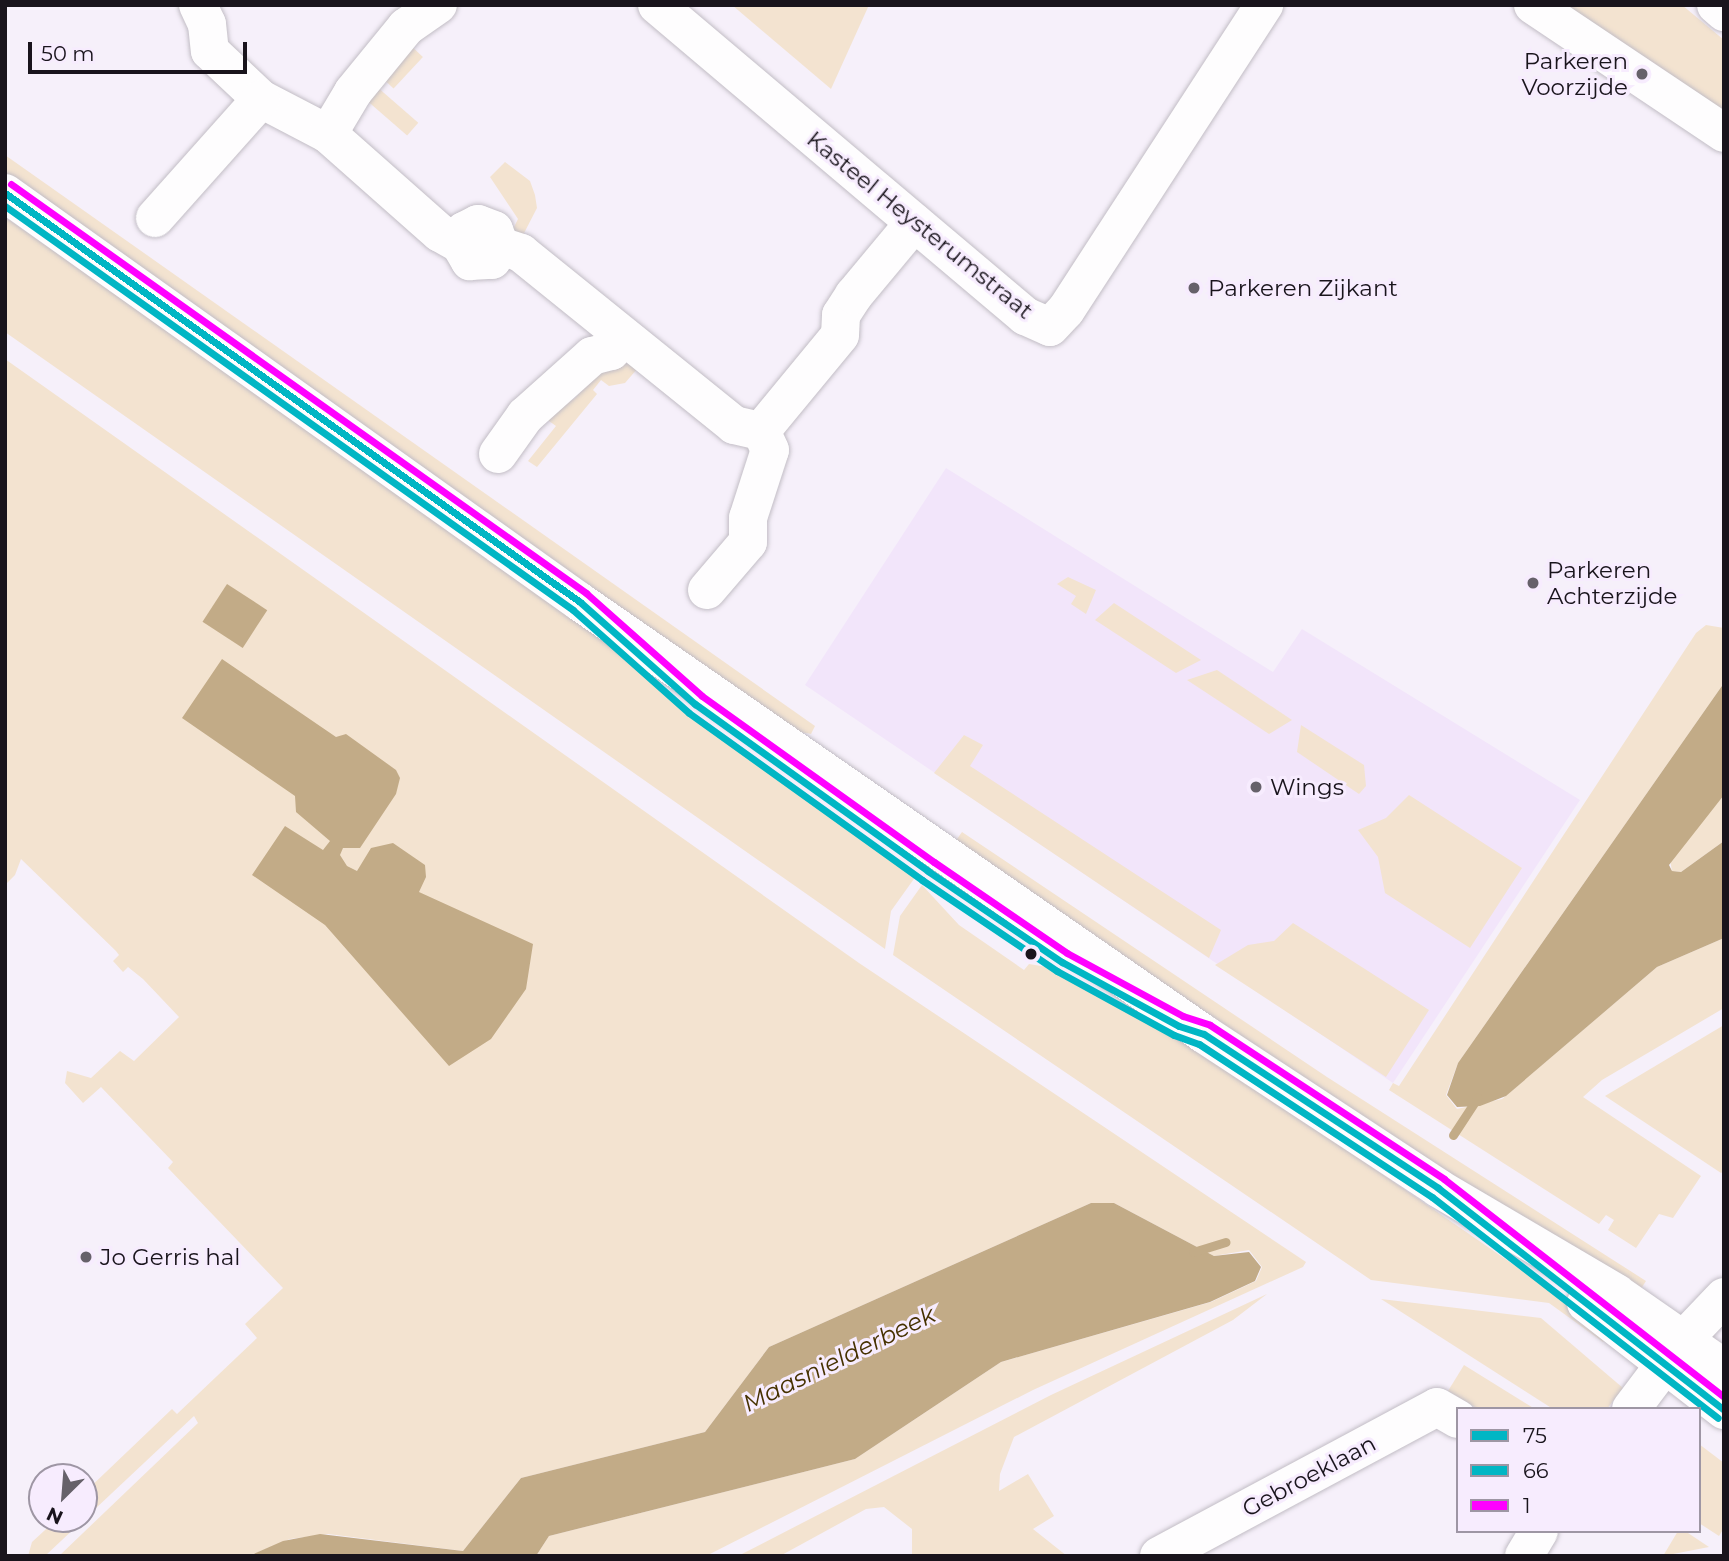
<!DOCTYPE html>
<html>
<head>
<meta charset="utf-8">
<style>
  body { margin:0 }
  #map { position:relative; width:1729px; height:1561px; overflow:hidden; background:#f6f0fa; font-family:Montserrat,sans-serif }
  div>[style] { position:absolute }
  .built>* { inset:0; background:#f2e5fa }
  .green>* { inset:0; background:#f3e3d0; transform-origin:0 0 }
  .water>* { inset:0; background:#c2ab87; transform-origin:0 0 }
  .stream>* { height:9px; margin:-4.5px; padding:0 4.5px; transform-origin:4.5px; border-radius:4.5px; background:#c2ab87 }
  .roads { filter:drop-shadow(0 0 2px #c2bdc5) drop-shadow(0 0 2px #c2bdc5) }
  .minor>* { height:38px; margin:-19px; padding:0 19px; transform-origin:19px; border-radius:19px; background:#fefdfe }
  .bus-1>* { height:7px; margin:-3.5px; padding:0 3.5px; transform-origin:3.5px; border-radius:3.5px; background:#01b6c4 }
  .bus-2>* { height:7px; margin:-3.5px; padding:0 3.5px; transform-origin:3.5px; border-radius:3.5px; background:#01b6c4 }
  .bus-3>* { height:7px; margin:-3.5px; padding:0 3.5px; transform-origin:3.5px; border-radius:3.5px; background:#f0f }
  .dots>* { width:19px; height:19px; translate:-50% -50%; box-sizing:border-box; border:4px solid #f7ecfe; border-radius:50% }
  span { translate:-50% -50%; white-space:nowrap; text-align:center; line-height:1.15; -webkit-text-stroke:6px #f7ecfe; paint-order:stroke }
  .poi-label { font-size:23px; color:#19141c }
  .right { translate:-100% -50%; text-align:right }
  .left { translate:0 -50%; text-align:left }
  .street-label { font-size:23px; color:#19141c }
  .water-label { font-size:24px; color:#463100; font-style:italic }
  .frame { position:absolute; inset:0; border:7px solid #19141c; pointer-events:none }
  .legend { position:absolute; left:1456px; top:1407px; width:245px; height:126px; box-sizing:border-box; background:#f7ecfe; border:2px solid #9e96a4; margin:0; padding:9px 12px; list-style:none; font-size:21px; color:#19141c }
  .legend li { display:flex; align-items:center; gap:14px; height:35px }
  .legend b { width:35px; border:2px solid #9e96a4 }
  .north { position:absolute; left:28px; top:1463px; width:70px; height:70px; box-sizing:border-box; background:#f7ecfe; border:2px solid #9e96a4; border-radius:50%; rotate:205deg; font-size:19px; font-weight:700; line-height:28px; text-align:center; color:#19141c }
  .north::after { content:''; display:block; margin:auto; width:24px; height:32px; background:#66616a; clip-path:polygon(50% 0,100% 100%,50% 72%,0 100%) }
  .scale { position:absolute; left:28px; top:42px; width:219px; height:32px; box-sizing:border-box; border:4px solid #19141c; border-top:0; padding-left:9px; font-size:21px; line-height:24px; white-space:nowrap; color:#19141c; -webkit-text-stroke:5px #f7ecfe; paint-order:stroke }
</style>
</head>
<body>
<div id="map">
  <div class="built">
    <div style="clip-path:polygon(946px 468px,1273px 672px,1302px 629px,1580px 800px,1393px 1083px,805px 685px)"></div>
  </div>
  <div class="green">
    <div style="clip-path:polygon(732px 5px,869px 5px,831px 89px)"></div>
    <div style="clip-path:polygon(1554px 5px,1682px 5px,1724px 40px,1724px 117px)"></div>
    <div style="left:409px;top:44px;width:19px;height:43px;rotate:43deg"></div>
    <div style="left:376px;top:86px;width:56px;height:17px;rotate:41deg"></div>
    <div style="clip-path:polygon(5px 155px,815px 726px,811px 734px,784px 729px,5px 177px)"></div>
    <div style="clip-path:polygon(505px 162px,530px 181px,535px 195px,537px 208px,521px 239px,512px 231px,518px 219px,490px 177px)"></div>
    <div style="clip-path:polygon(5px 217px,583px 623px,685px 708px,913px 872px,916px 876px,891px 911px,885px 949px,5px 332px)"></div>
    <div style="clip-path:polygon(636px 356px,638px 368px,625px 383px,609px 386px,601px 380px,593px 390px,597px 394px,537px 467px,528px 461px,556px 426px,542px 416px,574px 399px,597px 375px)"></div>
    <div style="clip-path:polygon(5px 359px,859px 963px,1306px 1262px,1303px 1267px,1033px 1390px,706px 1556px,536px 1556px,549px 1536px,855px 1459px,1001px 1362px,1211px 1302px,1256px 1281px,1262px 1267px,1249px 1250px,1214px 1256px,1114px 1203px,1091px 1203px,769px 1347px,705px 1432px,521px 1478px,463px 1551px,328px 1534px,290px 1539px,249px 1556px,59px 1556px,198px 1423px,194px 1416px,45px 1556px,28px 1556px,32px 1542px,57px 1519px,84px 1519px,84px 1493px,172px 1409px,177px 1414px,257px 1338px,245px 1324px,283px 1288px,168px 1168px,173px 1162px,101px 1087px,83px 1103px,65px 1083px,67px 1071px,91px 1078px,120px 1051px,134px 1061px,179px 1017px,143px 979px,128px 967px,123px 972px,113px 961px,119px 955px,116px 951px,21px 859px,15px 875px,5px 885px)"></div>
    <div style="clip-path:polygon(1068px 577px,1096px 590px,1086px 614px,1071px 604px,1076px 596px,1057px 584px)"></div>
    <div style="clip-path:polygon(1114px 603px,1201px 660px,1176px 673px,1095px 620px)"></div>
    <div style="clip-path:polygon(1706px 625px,1724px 628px,1724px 683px,1458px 1063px,1446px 1095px,1457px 1109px,1502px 1099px,1657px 967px,1724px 938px,1724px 1008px,1602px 1080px,1583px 1097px,1701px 1176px,1673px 1218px,1659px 1214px,1636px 1248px,1608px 1230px,1614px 1220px,1606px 1215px,1599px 1224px,1389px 1090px,1393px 1083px,1399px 1086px,1696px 633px)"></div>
    <div style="clip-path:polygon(1217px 670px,1292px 720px,1269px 734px,1187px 680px)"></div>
    <div style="clip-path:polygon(1301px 725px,1364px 765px,1366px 786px,1359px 794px,1297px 752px)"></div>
    <div style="clip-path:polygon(964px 735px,983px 745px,970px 766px,1221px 930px,1209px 958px,934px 773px)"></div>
    <div style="clip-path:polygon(1409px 795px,1522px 868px,1470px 948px,1385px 893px,1378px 857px,1358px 830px,1386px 818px)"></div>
    <div style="clip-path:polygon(1724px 795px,1724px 841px,1681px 872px,1672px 871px,1670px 860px)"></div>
    <div style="clip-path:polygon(962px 832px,1327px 1077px,1646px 1281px,1637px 1295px,1403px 1148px,952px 846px)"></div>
    <div style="clip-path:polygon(922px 885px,959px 925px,1024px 970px,1029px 964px,1059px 969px,1187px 1040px,1613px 1333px,1603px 1342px,1549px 1303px,1371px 1280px,893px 955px,900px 916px)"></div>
    <div style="clip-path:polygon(1293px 923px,1429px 1010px,1386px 1077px,1215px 965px,1248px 945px,1274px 941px)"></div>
    <div style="clip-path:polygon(1724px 1025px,1724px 1171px,1721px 1173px,1605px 1096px)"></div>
    <div style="clip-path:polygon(1267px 1294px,1233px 1320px,1014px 1437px,1000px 1474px,999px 1491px,1028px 1474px,1054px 1516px,1033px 1529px,1067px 1556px,912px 1556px,912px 1529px,884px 1507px,866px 1509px,780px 1556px,738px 1556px,1051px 1395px)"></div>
    <div style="clip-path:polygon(1381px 1299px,1541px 1318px,1623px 1388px,1607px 1409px,1553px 1409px)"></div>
    <div style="clip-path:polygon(1464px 1365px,1535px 1409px,1478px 1409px,1448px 1391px)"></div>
    <div style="clip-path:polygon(1699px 1444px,1724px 1463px,1724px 1528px,1719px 1536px,1699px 1523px)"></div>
    <div style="clip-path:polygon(1678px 1531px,1685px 1531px,1709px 1547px,1663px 1556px)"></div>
  </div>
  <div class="water">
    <div style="left:227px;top:584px;width:48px;height:45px;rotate:33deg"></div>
    <div style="clip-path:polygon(222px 659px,336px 737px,346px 734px,396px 770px,400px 778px,396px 794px,360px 848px,343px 848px,340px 855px,347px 866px,357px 871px,371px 848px,393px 843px,425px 865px,426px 877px,419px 892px,533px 944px,526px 989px,491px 1039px,449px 1066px,325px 925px,252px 875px,285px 826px,323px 850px,330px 841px,296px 812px,295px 796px,182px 718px)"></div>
    <div style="clip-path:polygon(1724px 683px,1724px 795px,1669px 865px,1672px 871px,1681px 872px,1724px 841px,1724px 938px,1657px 967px,1506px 1096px,1480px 1106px,1457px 1107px,1447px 1095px,1458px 1063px)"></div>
    <div style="clip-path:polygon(1091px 1203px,1114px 1203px,1214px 1256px,1249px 1252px,1261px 1267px,1255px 1281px,1210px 1302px,1001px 1362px,855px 1459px,549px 1536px,536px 1556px,249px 1556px,283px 1541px,320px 1534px,463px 1551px,521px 1478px,705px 1432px,769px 1347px)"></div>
  </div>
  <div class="stream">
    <div style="left:1453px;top:1135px;width:45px;rotate:-56.7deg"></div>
    <div style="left:1193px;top:1252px;width:34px;rotate:-17deg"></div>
  </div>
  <div class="roads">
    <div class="minor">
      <div style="left:198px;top:5px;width:21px;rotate:65deg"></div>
      <div style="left:207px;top:24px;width:27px;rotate:84deg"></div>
      <div style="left:210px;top:51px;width:70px;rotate:43.3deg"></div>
      <div style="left:261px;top:99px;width:76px;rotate:27.6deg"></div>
      <div style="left:328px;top:134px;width:149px;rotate:41.5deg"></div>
      <div style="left:440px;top:233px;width:23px;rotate:29deg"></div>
      <div style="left:460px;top:244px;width:20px;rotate:60deg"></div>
      <div style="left:470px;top:261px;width:22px;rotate:-3deg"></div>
      <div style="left:492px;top:260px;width:16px;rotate:-60deg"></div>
      <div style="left:500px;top:246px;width:17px;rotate:-111deg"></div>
      <div style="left:494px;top:230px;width:17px;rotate:-159deg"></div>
      <div style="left:478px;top:224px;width:16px;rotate:153deg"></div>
      <div style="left:464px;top:231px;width:14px;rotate:107deg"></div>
      <div style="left:657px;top:5px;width:482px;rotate:40.2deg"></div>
      <div style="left:1025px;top:316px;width:27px;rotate:24deg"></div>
      <div style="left:1050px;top:327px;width:23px;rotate:-47deg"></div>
      <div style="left:1066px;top:310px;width:364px;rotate:-57deg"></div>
      <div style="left:1533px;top:5px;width:230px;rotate:33.8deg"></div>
      <div style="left:1716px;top:5px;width:11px;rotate:41deg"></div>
      <div style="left:328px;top:134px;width:49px;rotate:-59.2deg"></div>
      <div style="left:353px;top:92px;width:84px;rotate:-50.8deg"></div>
      <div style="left:406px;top:27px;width:39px;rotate:-35deg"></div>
      <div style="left:5px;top:193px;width:706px;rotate:35.42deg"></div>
      <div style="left:580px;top:602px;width:759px;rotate:34.7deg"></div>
      <div style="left:1204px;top:1034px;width:280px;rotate:33.3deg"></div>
      <div style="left:1438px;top:1188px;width:207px;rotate:30.5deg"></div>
      <div style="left:1616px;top:1293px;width:131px;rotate:34.8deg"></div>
      <div style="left:155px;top:218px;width:159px;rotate:-48.3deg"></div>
      <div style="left:500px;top:246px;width:22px;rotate:18deg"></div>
      <div style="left:521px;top:253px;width:274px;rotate:38.9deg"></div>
      <div style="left:734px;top:425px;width:28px;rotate:13deg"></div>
      <div style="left:761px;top:431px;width:124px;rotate:-50.5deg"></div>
      <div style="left:840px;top:335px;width:20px;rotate:-87deg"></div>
      <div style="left:841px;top:315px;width:24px;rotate:-57deg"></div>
      <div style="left:854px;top:295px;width:94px;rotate:-50.2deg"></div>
      <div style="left:498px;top:454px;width:47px;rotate:-54.6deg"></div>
      <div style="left:525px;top:416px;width:90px;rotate:-41.8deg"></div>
      <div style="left:592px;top:356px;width:20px;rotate:-15deg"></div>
      <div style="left:611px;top:351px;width:19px;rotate:-51deg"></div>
      <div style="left:707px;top:590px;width:63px;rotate:-49.5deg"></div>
      <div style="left:748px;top:542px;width:24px;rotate:-90deg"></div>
      <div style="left:748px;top:518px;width:71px;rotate:-72.1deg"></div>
      <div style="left:770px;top:450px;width:21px;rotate:-115deg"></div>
      <div style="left:1586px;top:1303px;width:175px;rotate:37.8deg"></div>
      <div style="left:1631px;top:1409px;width:88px;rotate:-52.9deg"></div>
      <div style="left:1684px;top:1339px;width:58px;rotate:-46.4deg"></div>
      <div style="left:1159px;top:1556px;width:315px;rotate:-28.2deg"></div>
      <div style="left:1437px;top:1407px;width:24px;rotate:30deg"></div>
      <div style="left:1524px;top:1556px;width:29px;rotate:-59deg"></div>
    </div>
  </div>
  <div class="bus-1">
    <div style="left:5px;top:193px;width:706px;rotate:35.42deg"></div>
    <div style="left:580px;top:602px;width:154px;rotate:41.6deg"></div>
    <div style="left:695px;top:704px;width:287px;rotate:35.6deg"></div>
    <div style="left:928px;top:871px;width:162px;rotate:34.2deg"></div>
    <div style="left:1062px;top:962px;width:133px;rotate:28.7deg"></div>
    <div style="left:1179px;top:1026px;width:26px;rotate:18deg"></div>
    <div style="left:1204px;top:1034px;width:280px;rotate:33.3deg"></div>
    <div style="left:1438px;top:1188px;width:362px;rotate:37.8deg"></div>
  </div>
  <div class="bus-2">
    <div style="left:5px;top:206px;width:697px;rotate:35.42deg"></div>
    <div style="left:573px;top:610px;width:155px;rotate:41.6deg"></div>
    <div style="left:689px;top:713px;width:287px;rotate:35.6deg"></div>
    <div style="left:922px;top:880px;width:163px;rotate:34deg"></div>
    <div style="left:1057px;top:971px;width:133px;rotate:28.7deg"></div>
    <div style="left:1174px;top:1035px;width:27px;rotate:20deg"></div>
    <div style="left:1199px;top:1044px;width:279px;rotate:33.3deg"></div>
    <div style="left:1432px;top:1197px;width:361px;rotate:37.7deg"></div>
  </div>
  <div class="bus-3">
    <div style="left:11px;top:184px;width:706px;rotate:35.42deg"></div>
    <div style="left:586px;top:593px;width:155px;rotate:41.6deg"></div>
    <div style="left:702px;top:696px;width:285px;rotate:35.6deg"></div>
    <div style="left:934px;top:862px;width:161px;rotate:34.4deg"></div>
    <div style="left:1067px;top:953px;width:132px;rotate:28.5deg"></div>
    <div style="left:1183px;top:1016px;width:28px;rotate:18deg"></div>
    <div style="left:1210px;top:1025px;width:280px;rotate:33.3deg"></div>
    <div style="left:1444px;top:1179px;width:355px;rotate:37.9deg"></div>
  </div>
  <div class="dots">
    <div style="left:1642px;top:74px;background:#66616a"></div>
    <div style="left:1194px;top:288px;background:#66616a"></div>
    <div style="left:1533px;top:583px;background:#66616a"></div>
    <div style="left:1256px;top:787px;background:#66616a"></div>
    <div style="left:1031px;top:954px;background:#19141c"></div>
    <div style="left:86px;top:1257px;background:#66616a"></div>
  </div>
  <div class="poi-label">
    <span class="right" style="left:1628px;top:74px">Parkeren<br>Voorzijde</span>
    <span class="left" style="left:1208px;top:288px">Parkeren Zijkant</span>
    <span class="left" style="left:1547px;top:583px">Parkeren<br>Achterzijde</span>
    <span class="left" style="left:1270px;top:787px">Wings</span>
    <span class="left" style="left:100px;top:1257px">Jo Gerris hal</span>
  </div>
  <div class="street-label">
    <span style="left:920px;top:225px;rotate:39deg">Kasteel Heysterumstraat</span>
    <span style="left:1309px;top:1476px;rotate:-28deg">Gebroeklaan</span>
  </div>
  <div class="water-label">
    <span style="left:839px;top:1359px;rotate:-26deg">Maasnielderbeek</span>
  </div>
  <div class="frame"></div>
  <ul class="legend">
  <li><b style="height:9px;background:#01b6c4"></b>75</li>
  <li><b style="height:9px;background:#01b6c4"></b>66</li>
  <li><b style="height:9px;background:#f0f"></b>1</li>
  </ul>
  <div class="north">N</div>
  <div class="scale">50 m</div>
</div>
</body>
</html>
